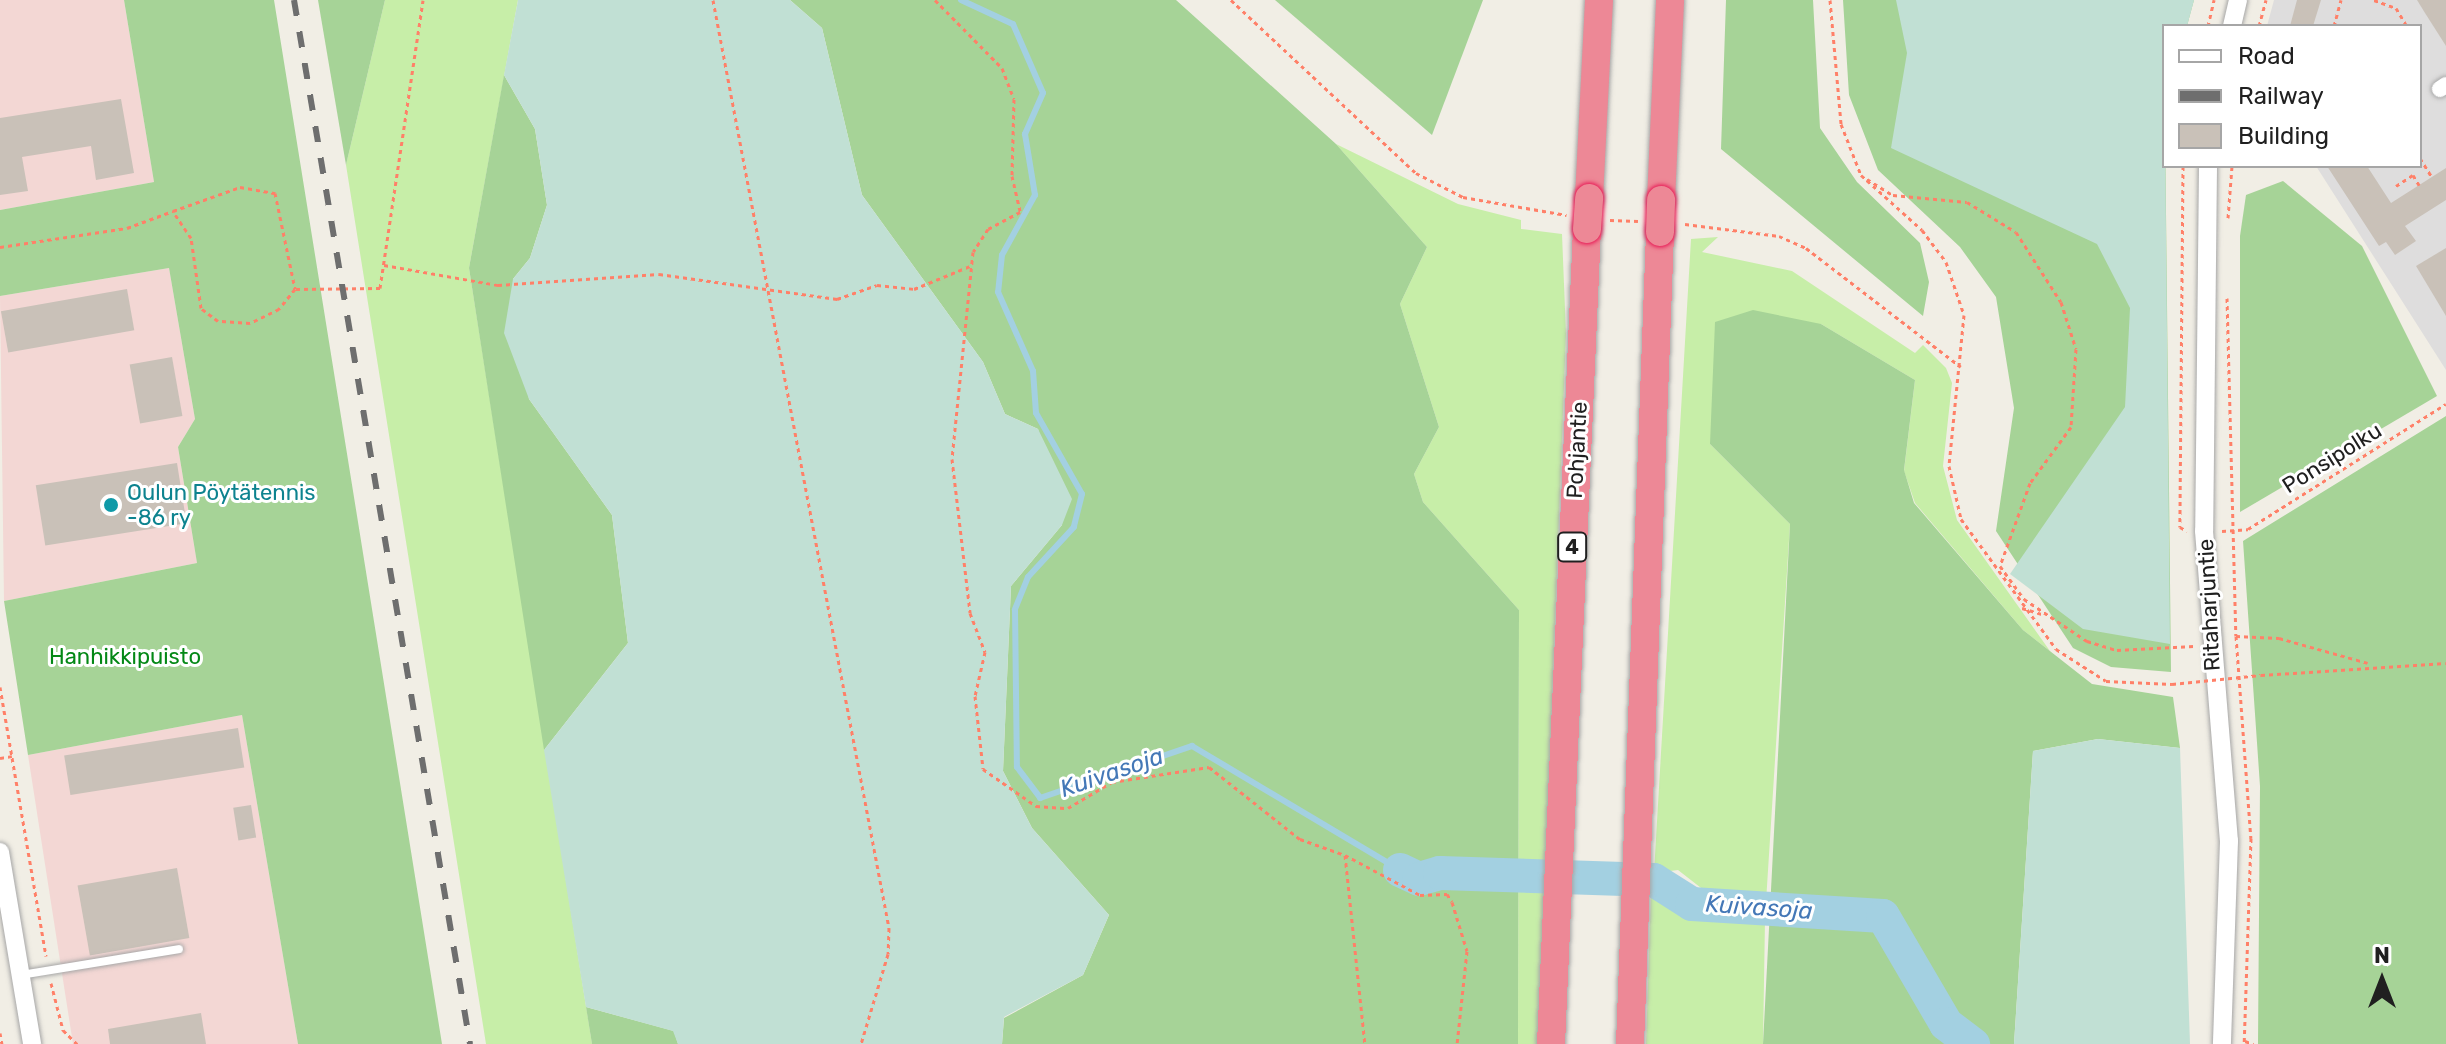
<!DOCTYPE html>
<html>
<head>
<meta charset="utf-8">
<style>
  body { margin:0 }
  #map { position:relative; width:2446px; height:1044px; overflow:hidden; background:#f1eee5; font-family:Rubik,sans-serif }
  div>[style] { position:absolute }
  .residential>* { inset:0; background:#dedddd }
  .commercial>* { inset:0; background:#f3d7d4 }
  .grass>* { inset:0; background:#c7eea8 }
  .forest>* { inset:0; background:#a6d397 }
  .wetland>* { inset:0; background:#c1e0d4 }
  .stream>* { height:6px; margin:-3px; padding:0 3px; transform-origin:3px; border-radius:3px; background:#a3d0e1 }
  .river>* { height:34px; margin:-17px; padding:0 17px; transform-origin:17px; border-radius:17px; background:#a3d0e1 }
  .building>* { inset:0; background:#c9c1b8; transform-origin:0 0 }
  .path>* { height:3px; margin-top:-1.5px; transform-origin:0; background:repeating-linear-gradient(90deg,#ff8068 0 4px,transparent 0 8px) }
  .roads { filter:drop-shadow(0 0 2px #a7a7a7) drop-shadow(0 0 2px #a7a7a7) }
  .service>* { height:8px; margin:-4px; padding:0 4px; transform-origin:4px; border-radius:4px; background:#fff }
  .minor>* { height:16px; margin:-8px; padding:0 8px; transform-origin:8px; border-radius:8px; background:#fff }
  .tertiary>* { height:18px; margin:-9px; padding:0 9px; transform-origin:9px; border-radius:9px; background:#fff }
  .motorway>* { height:28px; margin:-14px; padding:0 14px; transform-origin:14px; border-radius:14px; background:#ed8896 }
  .rail>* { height:6px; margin-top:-3px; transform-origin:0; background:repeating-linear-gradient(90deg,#6e6e6e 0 16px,transparent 0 32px) }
  .path-bridge>* { height:3px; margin-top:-1.5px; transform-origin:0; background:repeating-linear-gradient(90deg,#ff8068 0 4px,transparent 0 8px) }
  .bridges { filter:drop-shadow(0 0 2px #e81a56) drop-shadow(0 0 2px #e81a56) }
  .motorway-bridge>* { height:28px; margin:-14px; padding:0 14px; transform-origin:14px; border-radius:14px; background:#ed8896 }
  .dots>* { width:22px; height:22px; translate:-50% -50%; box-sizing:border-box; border:4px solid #fff; border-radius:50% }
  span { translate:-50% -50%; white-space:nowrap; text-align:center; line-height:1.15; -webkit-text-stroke:6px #fff; paint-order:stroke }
  .shield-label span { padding:2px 6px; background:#fff; border:2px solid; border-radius:6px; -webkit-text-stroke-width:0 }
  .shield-label { font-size:20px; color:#202020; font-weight:700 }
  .street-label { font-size:22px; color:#202020 }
  .culture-label { font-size:22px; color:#0d838f }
  .left { translate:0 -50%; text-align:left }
  .park-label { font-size:22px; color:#048816 }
  .water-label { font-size:24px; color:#4478b7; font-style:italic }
  .legend { position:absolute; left:2162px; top:24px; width:260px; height:144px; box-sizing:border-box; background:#fff; border:2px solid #a6a6a6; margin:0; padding:10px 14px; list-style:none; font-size:24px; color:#202020 }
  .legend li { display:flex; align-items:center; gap:16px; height:40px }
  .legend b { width:40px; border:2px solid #a6a6a6 }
  .north { position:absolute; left:2342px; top:940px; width:80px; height:80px; -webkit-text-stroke:6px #fff; paint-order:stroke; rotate:0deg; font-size:22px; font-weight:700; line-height:32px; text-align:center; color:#202020 }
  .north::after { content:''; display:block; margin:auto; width:28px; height:36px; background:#202020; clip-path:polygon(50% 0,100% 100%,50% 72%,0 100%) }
</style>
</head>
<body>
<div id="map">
  <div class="residential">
    <div style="clip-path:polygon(2274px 0,2446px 0,2446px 370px,2316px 166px,2420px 166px,2420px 26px,2267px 26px)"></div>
  </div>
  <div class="commercial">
    <div style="clip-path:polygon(0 0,124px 0,154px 182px,0 210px)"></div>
    <div style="clip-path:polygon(169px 268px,195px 419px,178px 447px,197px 563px,4px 601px,0 296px)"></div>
    <div style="clip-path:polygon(242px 715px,298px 1044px,73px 1044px,28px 755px)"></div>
  </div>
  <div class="grass">
    <div style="clip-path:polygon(385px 0,518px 0,469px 268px,592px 1044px,486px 1044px,346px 165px)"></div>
    <div style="clip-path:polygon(1336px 144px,1458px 204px,1521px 220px,1521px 229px,1562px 234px,1566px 334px,1539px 1044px,1518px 1044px,1519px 610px,1423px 502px,1414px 474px,1439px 427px,1400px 304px,1427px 247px)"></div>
    <div style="clip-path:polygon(1718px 237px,1702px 252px,1792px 271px,1915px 353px,1923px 345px,1946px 368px,1952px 383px,1943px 466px,1957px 520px,2050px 651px,2023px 630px,1915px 503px,1904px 471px,1915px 380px,1821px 324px,1710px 444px,1790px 524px,1766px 902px,1705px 891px,1678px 870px,1654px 873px,1691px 239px)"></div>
    <div style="clip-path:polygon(1651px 892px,1689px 909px,1765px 920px,1763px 1044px,1646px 1044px)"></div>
  </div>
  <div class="forest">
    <div style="clip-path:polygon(124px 0,274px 0,442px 1044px,298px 1044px,242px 715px,28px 755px,4px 601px,197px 563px,178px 447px,195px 419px,169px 268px,0 296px,0 210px,154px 182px)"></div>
    <div style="clip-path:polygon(318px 0,385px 0,346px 165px)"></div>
    <div style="clip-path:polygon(790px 0,1176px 0,1336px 144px,1427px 247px,1400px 304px,1439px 427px,1414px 474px,1423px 502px,1519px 610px,1518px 1044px,1002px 1044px,1004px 1018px,1083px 975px,1109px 915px,1032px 828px,1003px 771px,1011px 586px,1062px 525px,1038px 429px,1005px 414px,983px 362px,862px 195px,822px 28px)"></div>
    <div style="clip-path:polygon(1275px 0,1483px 0,1432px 135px)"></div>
    <div style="clip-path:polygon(1726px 0,1813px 0,1820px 128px,1857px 182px,1920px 243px,1929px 282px,1923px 316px,1721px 149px)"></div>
    <div style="clip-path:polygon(1843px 0,2194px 0,2187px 26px,2164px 26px,2171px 672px,2111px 667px,2073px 648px,1996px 531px,2014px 408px,1996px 297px,1960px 247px,1878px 170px,1849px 95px)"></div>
    <div style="clip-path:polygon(504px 75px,535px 129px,547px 205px,530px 258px,513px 279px,529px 399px,612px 515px,628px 643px,544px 750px,469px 268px)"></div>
    <div style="clip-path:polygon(2283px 181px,2362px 246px,2437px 396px,2240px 512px,2240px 236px,2246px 195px)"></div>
    <div style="clip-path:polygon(1753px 310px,1821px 324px,1915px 380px,1904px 470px,1914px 503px,2023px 630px,2092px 684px,2173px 697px,2180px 748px,2098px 739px,2033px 751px,2014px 1044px,1763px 1044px,1790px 524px,1710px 444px,1715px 322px)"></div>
    <div style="clip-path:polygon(2446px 416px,2446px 1044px,2258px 1044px,2260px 786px,2243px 541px)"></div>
    <div style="clip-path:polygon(586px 1007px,674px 1031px,678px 1044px,592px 1044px)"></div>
  </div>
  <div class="wetland">
    <div style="clip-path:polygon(518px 0,790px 0,822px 28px,862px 195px,983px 362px,1005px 414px,1038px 429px,1072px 499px,1062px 525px,1011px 586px,1003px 771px,1032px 828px,1109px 915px,1083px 975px,1004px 1017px,1002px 1044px,678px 1044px,673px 1031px,586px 1007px,544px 750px,628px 643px,612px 515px,529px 399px,504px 333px,513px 279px,530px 258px,547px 205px,535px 129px,504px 75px)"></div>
    <div style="clip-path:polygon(1896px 0,2194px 0,2187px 26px,2164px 26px,2170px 644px,2083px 629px,2010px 574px,2125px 407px,2130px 308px,2097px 244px,1891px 148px,1907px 53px)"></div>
    <div style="clip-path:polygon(2098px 739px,2180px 748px,2190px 1044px,2014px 1044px,2033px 751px)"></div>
  </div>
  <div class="stream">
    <div style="left:961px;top:0;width:57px;rotate:24.8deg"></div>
    <div style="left:1013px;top:24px;width:75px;rotate:66.5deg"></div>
    <div style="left:1043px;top:93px;width:45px;rotate:113.7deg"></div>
    <div style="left:1025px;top:134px;width:62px;rotate:80.7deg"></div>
    <div style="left:1035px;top:195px;width:68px;rotate:118.8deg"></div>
    <div style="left:1002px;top:255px;width:37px;rotate:96deg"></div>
    <div style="left:998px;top:292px;width:86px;rotate:66.1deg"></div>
    <div style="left:1033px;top:371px;width:42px;rotate:85.9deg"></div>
    <div style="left:1036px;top:413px;width:93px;rotate:60.4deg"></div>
    <div style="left:1082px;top:494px;width:34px;rotate:104deg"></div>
    <div style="left:1074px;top:527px;width:68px;rotate:132.6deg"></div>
    <div style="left:1028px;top:577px;width:35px;rotate:112deg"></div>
    <div style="left:1015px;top:610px;width:157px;rotate:89.3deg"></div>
    <div style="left:1017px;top:767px;width:39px;rotate:53deg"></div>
    <div style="left:1040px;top:798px;width:161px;rotate:-18.9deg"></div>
    <div style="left:1192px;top:746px;width:242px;rotate:30.8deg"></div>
  </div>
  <div class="river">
    <div style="left:1400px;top:870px;width:21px;rotate:25deg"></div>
    <div style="left:1419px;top:879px;width:22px;rotate:-16deg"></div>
    <div style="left:1440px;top:873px;width:214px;rotate:1.9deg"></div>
    <div style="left:1654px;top:880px;width:45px;rotate:32.3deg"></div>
    <div style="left:1692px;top:904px;width:191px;rotate:3.6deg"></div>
    <div style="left:1883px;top:916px;width:125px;rotate:59.7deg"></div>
    <div style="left:1946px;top:1024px;width:34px;rotate:37deg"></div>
  </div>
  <div class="building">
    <div style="clip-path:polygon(2297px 0,2321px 0,2313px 26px,2290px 26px)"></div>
    <div style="clip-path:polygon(2417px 0,2446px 0,2446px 46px,2425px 13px)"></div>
    <div style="clip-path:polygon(121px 99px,134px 173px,96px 180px,91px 146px,22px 157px,28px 191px,0 195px,0 118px)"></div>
    <div style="clip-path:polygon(2327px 166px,2367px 166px,2391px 203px,2446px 168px,2446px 200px,2405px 226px,2416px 241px,2395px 255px,2386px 242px,2379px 246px)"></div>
    <div style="clip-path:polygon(2446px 248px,2446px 316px,2416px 266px)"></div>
    <div style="left:127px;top:289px;width:42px;height:128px;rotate:80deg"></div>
    <div style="left:172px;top:357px;width:60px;height:43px;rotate:80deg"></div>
    <div style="left:177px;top:463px;width:61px;height:143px;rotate:81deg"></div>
    <div style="left:238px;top:728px;width:40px;height:176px;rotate:81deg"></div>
    <div style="left:251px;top:805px;width:33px;height:18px;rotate:81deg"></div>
    <div style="left:177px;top:868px;width:71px;height:101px;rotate:80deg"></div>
    <div style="clip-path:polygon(201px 1013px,206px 1044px,110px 1044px,108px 1029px)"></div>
  </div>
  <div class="path">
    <div style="left:713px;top:0;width:945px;rotate:79.26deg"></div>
    <div style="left:889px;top:928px;width:26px;rotate:92deg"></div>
    <div style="left:888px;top:954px;width:94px;rotate:106.7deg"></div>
    <div style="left:935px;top:0;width:95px;rotate:45.4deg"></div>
    <div style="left:1002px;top:68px;width:33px;rotate:69deg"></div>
    <div style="left:1014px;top:99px;width:77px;rotate:91.5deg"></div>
    <div style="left:1012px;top:176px;width:37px;rotate:77deg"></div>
    <div style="left:1020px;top:212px;width:36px;rotate:152deg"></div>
    <div style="left:988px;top:229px;width:27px;rotate:123deg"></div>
    <div style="left:973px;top:252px;width:208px;rotate:95.8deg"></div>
    <div style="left:952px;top:459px;width:155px;rotate:83.3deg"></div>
    <div style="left:970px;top:613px;width:42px;rotate:69deg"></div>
    <div style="left:985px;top:652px;width:45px;rotate:102.8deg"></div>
    <div style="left:975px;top:696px;width:73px;rotate:83.7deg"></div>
    <div style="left:983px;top:769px;width:65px;rotate:34.9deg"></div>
    <div style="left:1036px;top:806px;width:32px;rotate:4deg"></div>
    <div style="left:1068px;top:808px;width:51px;rotate:-30.6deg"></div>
    <div style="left:1112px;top:782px;width:98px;rotate:-8.8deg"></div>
    <div style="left:1209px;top:767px;width:116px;rotate:38.4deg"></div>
    <div style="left:1300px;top:839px;width:48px;rotate:19.6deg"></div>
    <div style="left:1345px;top:855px;width:190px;rotate:84deg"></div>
    <div style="left:1231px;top:0;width:253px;rotate:43.1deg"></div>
    <div style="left:1416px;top:173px;width:53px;rotate:27.1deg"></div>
    <div style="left:1463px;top:197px;width:105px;rotate:9.9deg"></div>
    <div style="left:1830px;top:0;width:124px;rotate:84.9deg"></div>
    <div style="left:1841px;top:124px;width:55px;rotate:68.6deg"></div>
    <div style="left:1861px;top:175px;width:82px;rotate:42deg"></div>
    <div style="left:1922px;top:230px;width:40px;rotate:53deg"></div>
    <div style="left:1946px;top:262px;width:56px;rotate:71.2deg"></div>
    <div style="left:1964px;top:315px;width:152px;rotate:95.7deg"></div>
    <div style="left:1949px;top:466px;width:54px;rotate:77.2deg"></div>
    <div style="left:1961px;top:519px;width:161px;rotate:53.8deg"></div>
    <div style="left:2056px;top:649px;width:59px;rotate:32.6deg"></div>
    <div style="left:2106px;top:681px;width:66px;rotate:2.6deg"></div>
    <div style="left:2374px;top:0;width:23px;rotate:20deg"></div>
    <div style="left:2396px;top:8px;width:21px;rotate:59deg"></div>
    <div style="left:2208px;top:26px;width:27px;rotate:-77deg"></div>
    <div style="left:2259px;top:26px;width:27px;rotate:-75deg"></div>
    <div style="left:2334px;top:26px;width:27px;rotate:-75deg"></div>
    <div style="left:2420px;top:158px;width:22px;rotate:58deg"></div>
    <div style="left:2183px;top:166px;width:361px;rotate:90.5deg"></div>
    <div style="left:2180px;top:527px;width:8px;rotate:30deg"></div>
    <div style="left:1867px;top:179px;width:31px;rotate:32deg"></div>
    <div style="left:1893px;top:195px;width:74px;rotate:5.4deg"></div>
    <div style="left:1967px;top:202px;width:57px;rotate:31.5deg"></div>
    <div style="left:2016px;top:232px;width:83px;rotate:57.3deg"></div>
    <div style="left:2061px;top:302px;width:49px;rotate:72.3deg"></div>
    <div style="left:2076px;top:349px;width:78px;rotate:93.7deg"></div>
    <div style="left:2071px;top:427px;width:69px;rotate:126.2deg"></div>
    <div style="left:2030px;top:483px;width:88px;rotate:109.9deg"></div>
    <div style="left:2000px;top:566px;width:41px;rotate:54deg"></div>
    <div style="left:2024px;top:599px;width:76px;rotate:33.7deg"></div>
    <div style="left:2087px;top:641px;width:31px;rotate:17deg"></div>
    <div style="left:2117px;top:650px;width:77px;rotate:-3deg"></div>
    <div style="left:2396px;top:186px;width:20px;rotate:-33deg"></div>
    <div style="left:2413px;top:175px;width:12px;rotate:59deg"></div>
    <div style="left:2228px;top:218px;width:52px;rotate:-85.6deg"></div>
    <div style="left:1610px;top:220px;width:28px;rotate:2deg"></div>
    <div style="left:1685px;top:224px;width:95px;rotate:7.3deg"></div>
    <div style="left:1779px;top:236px;width:30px;rotate:24deg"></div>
    <div style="left:1806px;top:248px;width:195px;rotate:37.5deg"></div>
    <div style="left:0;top:247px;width:128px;rotate:-8.5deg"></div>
    <div style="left:127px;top:228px;width:49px;rotate:-20.3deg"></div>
    <div style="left:173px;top:211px;width:71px;rotate:-19.7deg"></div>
    <div style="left:240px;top:187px;width:36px;rotate:10deg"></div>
    <div style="left:275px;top:193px;width:98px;rotate:78.2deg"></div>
    <div style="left:295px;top:289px;width:26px;rotate:129deg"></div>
    <div style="left:279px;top:309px;width:32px;rotate:154deg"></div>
    <div style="left:250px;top:323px;width:32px;rotate:-176deg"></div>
    <div style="left:218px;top:321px;width:21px;rotate:-143deg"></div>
    <div style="left:201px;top:308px;width:71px;rotate:-98.1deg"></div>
    <div style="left:191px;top:238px;width:32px;rotate:-124deg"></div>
    <div style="left:384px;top:265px;width:116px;rotate:10deg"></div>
    <div style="left:498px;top:285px;width:161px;rotate:-3.9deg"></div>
    <div style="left:659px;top:274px;width:180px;rotate:8deg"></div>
    <div style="left:837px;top:299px;width:42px;rotate:-19.3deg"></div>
    <div style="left:877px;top:285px;width:37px;rotate:6deg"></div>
    <div style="left:914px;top:289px;width:61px;rotate:-22.3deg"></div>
    <div style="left:296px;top:289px;width:84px;rotate:-0.7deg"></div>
    <div style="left:380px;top:288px;width:291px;rotate:-81.5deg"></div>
    <div style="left:2227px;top:298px;width:338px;rotate:88.5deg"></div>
    <div style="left:2236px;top:636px;width:203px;rotate:85.8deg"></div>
    <div style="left:2251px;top:838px;width:206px;rotate:91.9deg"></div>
    <div style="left:2222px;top:531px;width:26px;rotate:-4deg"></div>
    <div style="left:2248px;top:529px;width:234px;rotate:-32.3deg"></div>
    <div style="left:2022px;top:608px;width:21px;rotate:17deg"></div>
    <div style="left:2236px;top:636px;width:43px;rotate:2.7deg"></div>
    <div style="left:2279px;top:638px;width:92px;rotate:15.7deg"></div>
    <div style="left:2261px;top:675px;width:185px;rotate:-3.7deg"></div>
    <div style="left:0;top:687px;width:273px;rotate:80.3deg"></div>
    <div style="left:0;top:758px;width:12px;rotate:-9deg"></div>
    <div style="left:1345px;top:855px;width:85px;rotate:28.1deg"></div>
    <div style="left:1420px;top:895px;width:27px;rotate:-2deg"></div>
    <div style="left:1447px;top:894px;width:9px;rotate:58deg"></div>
    <div style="left:1452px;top:902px;width:51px;rotate:73deg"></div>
    <div style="left:1467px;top:951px;width:94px;rotate:96.1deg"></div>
    <div style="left:51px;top:983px;width:49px;rotate:75.7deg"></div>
    <div style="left:63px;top:1030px;width:20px;rotate:45deg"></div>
    <div style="left:0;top:1033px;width:11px;rotate:80deg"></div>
    <div style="left:2245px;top:1041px;width:9px;rotate:21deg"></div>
  </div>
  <div class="roads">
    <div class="service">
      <div style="left:21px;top:975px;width:160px;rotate:-9.3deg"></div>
    </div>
    <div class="minor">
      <div style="left:2440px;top:89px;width:7px;rotate:-34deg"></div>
    </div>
    <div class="tertiary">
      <div style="left:2232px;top:26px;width:27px;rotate:-77deg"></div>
      <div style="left:2208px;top:166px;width:365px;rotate:90.6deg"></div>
      <div style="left:2204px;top:531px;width:311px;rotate:85.4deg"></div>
      <div style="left:2229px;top:841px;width:203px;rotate:92deg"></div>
      <div style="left:0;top:852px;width:195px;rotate:80.5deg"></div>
    </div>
    <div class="motorway">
      <div style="left:1589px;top:198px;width:198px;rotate:-87.1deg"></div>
      <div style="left:1661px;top:200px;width:200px;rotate:-87.4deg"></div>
      <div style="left:1551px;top:1044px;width:816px;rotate:-87.47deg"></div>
      <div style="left:1630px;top:1044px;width:813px;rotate:-87.88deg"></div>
    </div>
  </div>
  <div class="rail">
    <div style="left:294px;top:0;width:1059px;rotate:80.43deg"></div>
  </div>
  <div class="path-bridge">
    <div style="left:2172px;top:684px;width:89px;rotate:-5.8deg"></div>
  </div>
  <div class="bridges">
    <div class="motorway-bridge">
      <div style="left:1587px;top:229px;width:31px;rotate:-86deg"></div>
      <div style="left:1660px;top:232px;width:32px;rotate:-88deg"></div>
    </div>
  </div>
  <div class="dots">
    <div style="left:111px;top:505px;background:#0f9aa8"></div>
  </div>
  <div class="shield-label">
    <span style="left:1572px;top:547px">4</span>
  </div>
  <div class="street-label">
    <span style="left:1577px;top:450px;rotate:-87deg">Pohjantie</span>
    <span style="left:2332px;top:458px;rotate:-32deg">Ponsipolku</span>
    <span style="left:2209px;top:605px;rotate:-93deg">Ritaharjuntie</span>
  </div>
  <div class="culture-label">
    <span class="left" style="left:127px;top:505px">Oulun Pöytätennis<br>-86 ry</span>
  </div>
  <div class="park-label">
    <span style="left:125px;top:657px">Hanhikkipuisto</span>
  </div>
  <div class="water-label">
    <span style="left:1112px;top:773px;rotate:-19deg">Kuivasoja</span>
    <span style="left:1759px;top:908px;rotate:4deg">Kuivasoja</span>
  </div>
  <ul class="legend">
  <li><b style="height:10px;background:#fff"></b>Road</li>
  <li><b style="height:10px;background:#6e6e6e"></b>Railway</li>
  <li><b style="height:22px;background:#c9c1b8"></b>Building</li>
  </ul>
  <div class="north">N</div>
</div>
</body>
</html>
